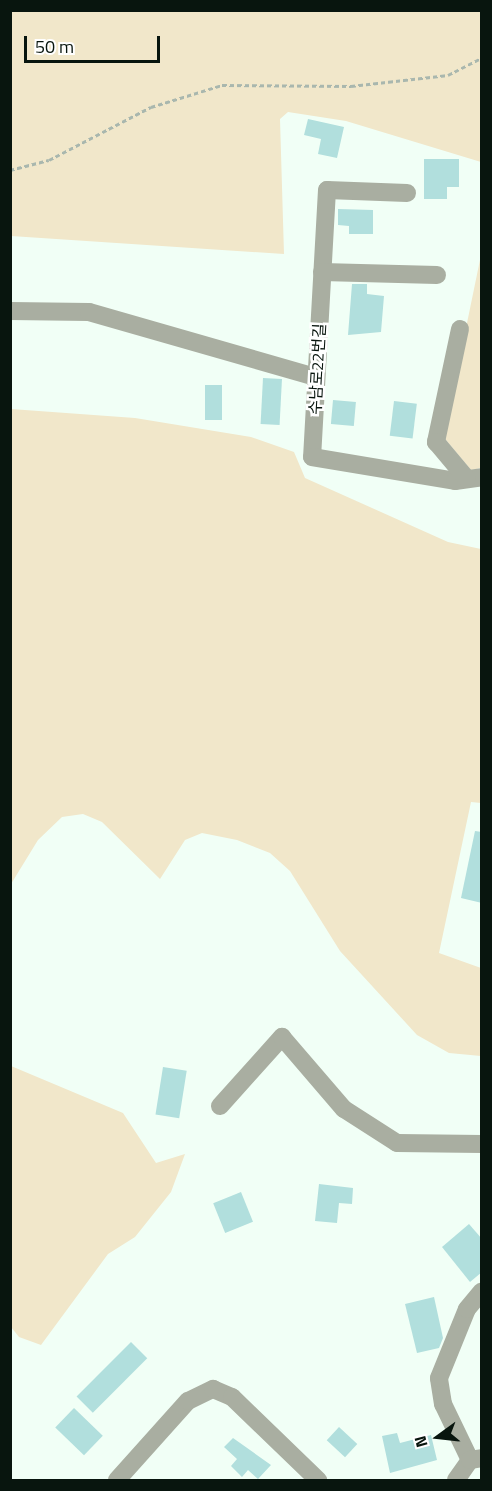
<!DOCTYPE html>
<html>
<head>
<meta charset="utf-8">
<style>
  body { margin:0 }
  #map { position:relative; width:492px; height:1491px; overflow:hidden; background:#f1fff6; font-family:"Titillium Web","Noto Sans KR",sans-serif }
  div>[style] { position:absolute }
  .green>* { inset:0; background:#f1e7ca }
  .building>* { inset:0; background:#b1dfdd; transform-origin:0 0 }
  .path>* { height:3px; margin-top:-1.5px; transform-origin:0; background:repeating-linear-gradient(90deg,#a9b7ae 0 4.5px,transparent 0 7.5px) }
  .minor>* { height:18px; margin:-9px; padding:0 9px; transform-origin:9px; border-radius:9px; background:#a9aea1 }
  span { translate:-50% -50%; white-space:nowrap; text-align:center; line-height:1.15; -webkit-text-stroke:5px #fff; paint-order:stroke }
  .street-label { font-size:16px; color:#08150e }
  .frame { position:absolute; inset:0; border:12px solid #08150e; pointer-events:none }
  .north { position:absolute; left:408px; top:1407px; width:60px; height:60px; -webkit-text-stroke:4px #fff; paint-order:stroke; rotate:255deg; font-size:16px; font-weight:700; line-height:24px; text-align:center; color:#08150e }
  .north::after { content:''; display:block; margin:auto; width:21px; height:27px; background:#08150e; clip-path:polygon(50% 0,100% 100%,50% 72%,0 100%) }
  .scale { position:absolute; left:24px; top:36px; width:136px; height:27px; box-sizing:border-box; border:3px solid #08150e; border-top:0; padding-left:8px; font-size:18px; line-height:21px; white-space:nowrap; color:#08150e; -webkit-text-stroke:4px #fff; paint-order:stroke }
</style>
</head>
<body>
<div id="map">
  <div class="green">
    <div style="clip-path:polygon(11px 10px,481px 11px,481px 162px,346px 121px,288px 112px,280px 119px,284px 254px,11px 236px)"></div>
    <div style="clip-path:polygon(481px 255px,481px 468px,471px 470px,446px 440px,445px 430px)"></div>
    <div style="clip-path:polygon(11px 409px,135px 418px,251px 437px,294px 452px,305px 478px,448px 542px,481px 549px,481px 803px,471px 802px,439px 953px,481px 968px,481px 1056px,449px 1053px,417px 1035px,340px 951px,290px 871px,270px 853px,237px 840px,202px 833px,185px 840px,160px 879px,102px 822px,83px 814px,62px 817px,38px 840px,11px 884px)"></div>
    <div style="clip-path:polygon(11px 1066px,123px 1113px,156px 1163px,185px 1154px,171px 1192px,135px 1237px,108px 1254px,41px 1345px,19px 1337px,11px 1327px)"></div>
  </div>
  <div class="building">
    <div style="clip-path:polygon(308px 119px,344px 127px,337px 158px,318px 154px,321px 139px,304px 135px)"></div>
    <div style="clip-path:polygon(424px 159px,459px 159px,459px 187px,447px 187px,447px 199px,424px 199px)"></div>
    <div style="clip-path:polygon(338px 209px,373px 210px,373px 234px,349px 234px,349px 226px,338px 225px)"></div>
    <div style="clip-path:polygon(352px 284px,367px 284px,367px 294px,384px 296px,381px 332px,348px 335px)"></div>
    <div style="left:263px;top:378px;width:19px;height:46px;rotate:3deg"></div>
    <div style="left:205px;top:385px;width:17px;height:35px"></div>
    <div style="left:333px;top:400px;width:23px;height:24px;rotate:5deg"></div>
    <div style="left:394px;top:401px;width:23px;height:35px;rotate:7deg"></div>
    <div style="clip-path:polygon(475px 831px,482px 832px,482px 903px,461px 898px)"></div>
    <div style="left:163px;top:1067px;width:24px;height:48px;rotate:9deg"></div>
    <div style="clip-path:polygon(319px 1184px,353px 1188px,352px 1204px,339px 1203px,337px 1223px,315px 1221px)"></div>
    <div style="left:241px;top:1192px;width:32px;height:30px;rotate:68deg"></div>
    <div style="clip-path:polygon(469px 1224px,482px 1239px,482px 1272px,470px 1282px,442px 1247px)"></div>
    <div style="clip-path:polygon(434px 1297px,443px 1338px,439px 1348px,417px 1353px,405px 1304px)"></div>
    <div style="left:131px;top:1342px;width:23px;height:77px;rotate:45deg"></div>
    <div style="left:74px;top:1408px;width:40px;height:27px;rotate:44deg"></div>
    <div style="left:339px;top:1427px;width:25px;height:18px;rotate:43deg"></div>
    <div style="clip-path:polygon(397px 1433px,400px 1443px,431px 1435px,437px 1460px,390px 1473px,382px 1436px)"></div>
    <div style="clip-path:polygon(233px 1438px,271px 1465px,258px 1479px,248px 1470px,242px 1477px,231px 1466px,237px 1459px,224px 1447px)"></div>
  </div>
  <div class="path">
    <div style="left:10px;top:170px;width:40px;rotate:-14.4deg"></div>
    <div style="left:49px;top:160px;width:115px;rotate:-27.5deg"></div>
    <div style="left:151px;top:107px;width:74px;rotate:-17.2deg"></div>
    <div style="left:222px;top:85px;width:129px;rotate:0.4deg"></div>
    <div style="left:351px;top:86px;width:98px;rotate:-6.5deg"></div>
    <div style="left:448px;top:75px;width:38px;rotate:-27deg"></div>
  </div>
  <div class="minor">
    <div style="left:407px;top:193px;width:80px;rotate:-177.9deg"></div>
    <div style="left:327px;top:190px;width:267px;rotate:93.2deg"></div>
    <div style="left:312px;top:457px;width:145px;rotate:9.5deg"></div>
    <div style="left:455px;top:481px;width:27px;rotate:-8deg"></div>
    <div style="left:322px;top:272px;width:115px;rotate:1.5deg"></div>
    <div style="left:10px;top:311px;width:79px;rotate:0.7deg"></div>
    <div style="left:89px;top:312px;width:236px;rotate:16deg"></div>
    <div style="left:460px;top:329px;width:116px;rotate:102deg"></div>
    <div style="left:436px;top:442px;width:48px;rotate:50deg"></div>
    <div style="left:220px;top:1106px;width:93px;rotate:-48.1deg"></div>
    <div style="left:282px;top:1037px;width:95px;rotate:49.3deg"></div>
    <div style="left:344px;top:1109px;width:63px;rotate:32.7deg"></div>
    <div style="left:397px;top:1143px;width:85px;rotate:0.7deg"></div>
    <div style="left:470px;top:1460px;width:62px;rotate:-115.7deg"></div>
    <div style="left:443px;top:1404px;width:26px;rotate:-99deg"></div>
    <div style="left:439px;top:1378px;width:74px;rotate:-67.9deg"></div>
    <div style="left:467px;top:1309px;width:23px;rotate:-50deg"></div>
    <div style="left:117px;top:1480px;width:106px;rotate:-48.1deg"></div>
    <div style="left:188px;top:1401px;width:28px;rotate:-26deg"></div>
    <div style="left:213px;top:1389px;width:21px;rotate:23deg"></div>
    <div style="left:232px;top:1397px;width:120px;rotate:44deg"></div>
    <div style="left:456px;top:1480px;width:24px;rotate:-55deg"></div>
    <div style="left:470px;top:1460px;width:12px;rotate:-9deg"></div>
  </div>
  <div class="street-label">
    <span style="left:317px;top:369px;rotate:-87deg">수남로22번길</span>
  </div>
  <div class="frame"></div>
  <div class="north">N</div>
  <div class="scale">50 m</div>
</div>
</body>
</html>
